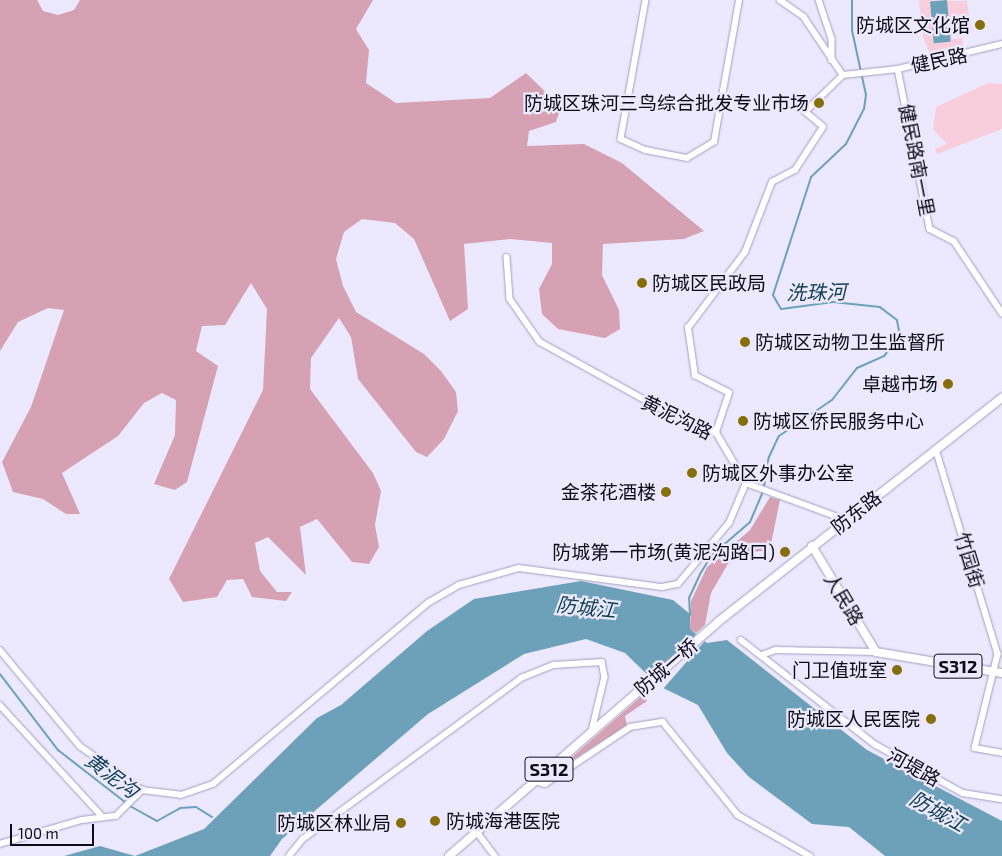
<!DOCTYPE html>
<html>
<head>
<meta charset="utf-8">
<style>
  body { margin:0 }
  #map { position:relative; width:1002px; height:856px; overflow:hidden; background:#ece9ff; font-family:"Exo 2","Noto Sans SC",sans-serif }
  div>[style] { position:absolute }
  .green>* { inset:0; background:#f8cedc }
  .forest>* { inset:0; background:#d6a2b3 }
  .water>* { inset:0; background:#6ca1b9; transform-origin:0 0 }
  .pier>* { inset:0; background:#ece9ff; transform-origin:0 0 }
  .stream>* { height:2px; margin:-1px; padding:0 1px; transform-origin:1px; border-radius:1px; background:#6ca1b9 }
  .roads { filter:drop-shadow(0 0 1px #a29dbf) drop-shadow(0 0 1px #a29dbf) }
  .minor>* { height:5.5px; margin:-2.75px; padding:0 2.75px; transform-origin:2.75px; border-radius:2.75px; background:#fff }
  .major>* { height:8px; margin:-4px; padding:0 4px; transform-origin:4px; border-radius:4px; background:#fff }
  .dots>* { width:14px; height:14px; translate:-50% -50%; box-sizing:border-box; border:2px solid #ece9ff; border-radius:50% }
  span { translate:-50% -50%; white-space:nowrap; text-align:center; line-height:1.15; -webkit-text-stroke:4.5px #ece9ff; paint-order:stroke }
  .shield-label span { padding:1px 4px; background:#ece9ff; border:1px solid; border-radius:4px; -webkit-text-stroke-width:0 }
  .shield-label { font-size:18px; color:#0d0b16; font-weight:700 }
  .poi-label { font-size:19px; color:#0d0b16 }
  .right { translate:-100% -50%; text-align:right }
  .left { translate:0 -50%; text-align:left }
  .street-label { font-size:19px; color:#0d0b16 }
  .water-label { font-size:20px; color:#124052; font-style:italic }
  .scale { position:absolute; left:10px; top:824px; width:84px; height:22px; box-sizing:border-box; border:2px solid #0d0b16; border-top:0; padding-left:6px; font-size:15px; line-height:18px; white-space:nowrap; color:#0d0b16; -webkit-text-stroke:4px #ece9ff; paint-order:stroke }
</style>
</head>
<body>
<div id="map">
  <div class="green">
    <div style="clip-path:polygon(919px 0,967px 1px,971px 29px,953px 31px,954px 39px,962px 38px,964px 50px,931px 56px,923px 37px)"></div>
    <div style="clip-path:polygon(988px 83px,1002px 84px,1002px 129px,937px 154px,935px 149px,947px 144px,933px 129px,936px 107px)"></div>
  </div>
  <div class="forest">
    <div style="clip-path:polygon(0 0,37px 0,43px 11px,58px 15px,74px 10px,80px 0,373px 0,356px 29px,369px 50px,366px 83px,396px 103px,490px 98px,526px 73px,561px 107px,556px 122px,529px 131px,527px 146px,584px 144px,622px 163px,704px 231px,684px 239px,603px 244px,602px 275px,619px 310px,620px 329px,605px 338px,558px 329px,542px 314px,539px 289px,552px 264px,552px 243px,510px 239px,464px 244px,468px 309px,450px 321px,414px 239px,395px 223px,362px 219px,344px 232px,336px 259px,343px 286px,356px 312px,424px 354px,441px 371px,456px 392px,458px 411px,444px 439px,427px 457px,416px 452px,358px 379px,351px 337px,339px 318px,311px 358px,310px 389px,373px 473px,381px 491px,375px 525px,379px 547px,369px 564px,352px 562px,317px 519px,300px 527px,306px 575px,268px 537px,255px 543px,260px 571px,277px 592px,292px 592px,286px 601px,252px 597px,243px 579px,227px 580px,217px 597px,183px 602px,169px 579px,263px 390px,267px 309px,251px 283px,225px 325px,202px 326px,196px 351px,218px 366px,187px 482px,175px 490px,154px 484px,175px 435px,176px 400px,162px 393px,144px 403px,118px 436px,62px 473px,80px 514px,66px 514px,43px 499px,13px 492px,2px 462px,31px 407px,64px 310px,48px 308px,18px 322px,0 351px)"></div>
    <div style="clip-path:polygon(770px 497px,780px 500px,771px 544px,762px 551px,737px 553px,729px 562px,711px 593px,705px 625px,696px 633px,690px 629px,691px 601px,707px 567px,750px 530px)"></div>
    <div style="clip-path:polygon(643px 695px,647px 701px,625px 716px,627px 725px,556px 771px)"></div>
  </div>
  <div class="water">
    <div style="left:947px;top:0;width:42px;height:17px;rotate:85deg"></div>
    <div style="clip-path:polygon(581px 581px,673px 600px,690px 614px,690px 629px,707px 643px,727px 640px,867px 750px,1002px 821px,1002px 856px,885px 856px,849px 827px,812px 824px,749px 777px,727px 753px,698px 705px,659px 686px,625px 653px,586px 639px,524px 654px,428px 714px,282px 839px,270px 856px,64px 856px,100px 846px,135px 856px,204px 829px,317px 718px,341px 705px,427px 631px,474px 599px)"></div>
  </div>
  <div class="pier">
    <div style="left:698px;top:632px;width:11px;height:69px;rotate:41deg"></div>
  </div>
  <div class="stream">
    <div style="left:764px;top:487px;width:30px;rotate:-81deg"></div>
    <div style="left:769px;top:457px;width:23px;rotate:-65deg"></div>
    <div style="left:779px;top:436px;width:64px;rotate:-34.2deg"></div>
    <div style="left:832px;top:400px;width:41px;rotate:-52deg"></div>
    <div style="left:857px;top:368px;width:30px;rotate:-24deg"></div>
    <div style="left:884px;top:356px;width:26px;rotate:-51deg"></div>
    <div style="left:900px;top:336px;width:16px;rotate:-101deg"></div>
    <div style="left:897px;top:320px;width:21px;rotate:-143deg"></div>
    <div style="left:880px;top:307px;width:47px;rotate:-173.9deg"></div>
    <div style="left:833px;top:302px;width:52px;rotate:172.3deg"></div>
    <div style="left:781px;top:309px;width:16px;rotate:-120deg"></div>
    <div style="left:773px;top:295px;width:124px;rotate:-72.1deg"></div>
    <div style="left:811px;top:177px;width:48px;rotate:-43.3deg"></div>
    <div style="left:846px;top:144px;width:39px;rotate:-63deg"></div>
    <div style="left:864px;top:109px;width:14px;rotate:-82deg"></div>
    <div style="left:866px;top:95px;width:66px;rotate:-102.2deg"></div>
    <div style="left:852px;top:30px;width:30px;rotate:-90deg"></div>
    <div style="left:690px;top:615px;width:17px;rotate:-93deg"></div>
    <div style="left:689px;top:598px;width:26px;rotate:-65deg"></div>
    <div style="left:700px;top:574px;width:22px;rotate:-58deg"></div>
    <div style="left:712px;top:555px;width:50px;rotate:-41deg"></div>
    <div style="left:750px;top:522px;width:33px;rotate:-67deg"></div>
    <div style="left:0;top:674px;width:96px;rotate:52.7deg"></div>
    <div style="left:58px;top:750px;width:86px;rotate:37.9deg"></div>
    <div style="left:130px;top:806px;width:31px;rotate:29deg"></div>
    <div style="left:157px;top:821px;width:26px;rotate:-29deg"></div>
    <div style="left:180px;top:808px;width:16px;rotate:-4deg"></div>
    <div style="left:196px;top:807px;width:19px;rotate:32deg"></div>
  </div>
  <div class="roads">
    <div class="minor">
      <div style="left:646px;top:0;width:141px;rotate:100.2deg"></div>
      <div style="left:621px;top:139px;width:27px;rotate:24deg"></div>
      <div style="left:646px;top:150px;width:42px;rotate:11deg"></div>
      <div style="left:687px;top:158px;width:31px;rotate:-31deg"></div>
      <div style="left:714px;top:142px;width:144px;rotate:-80deg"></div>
      <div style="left:780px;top:0;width:29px;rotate:35deg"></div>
      <div style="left:804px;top:17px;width:70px;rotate:56.1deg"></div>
      <div style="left:843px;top:75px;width:55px;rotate:-6.2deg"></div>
      <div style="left:898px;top:69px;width:107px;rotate:-13.5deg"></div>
      <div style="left:819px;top:0;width:41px;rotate:71.6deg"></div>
      <div style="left:832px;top:39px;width:21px;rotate:90deg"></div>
      <div style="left:898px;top:69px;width:163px;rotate:78.7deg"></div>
      <div style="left:930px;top:229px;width:27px;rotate:27deg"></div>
      <div style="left:954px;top:241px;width:87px;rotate:56.3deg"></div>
      <div style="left:507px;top:257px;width:42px;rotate:85.9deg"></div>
      <div style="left:510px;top:299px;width:52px;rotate:55.1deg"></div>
      <div style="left:540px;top:342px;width:166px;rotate:28.9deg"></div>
      <div style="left:685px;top:422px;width:33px;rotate:18deg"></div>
      <div style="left:716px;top:432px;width:59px;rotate:59.5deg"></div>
      <div style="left:746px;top:483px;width:107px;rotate:20.3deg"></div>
      <div style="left:716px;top:432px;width:41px;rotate:-71.6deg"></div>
      <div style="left:729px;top:393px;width:38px;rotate:-153deg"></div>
      <div style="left:695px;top:376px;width:49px;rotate:-98.3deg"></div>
      <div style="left:688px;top:328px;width:95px;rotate:-53.1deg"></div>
      <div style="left:745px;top:252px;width:75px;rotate:-68.9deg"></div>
      <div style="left:772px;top:182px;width:26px;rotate:-28deg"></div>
      <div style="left:795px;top:170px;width:51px;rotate:-56.9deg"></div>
      <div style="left:823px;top:127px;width:23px;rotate:-140deg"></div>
      <div style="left:805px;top:112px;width:53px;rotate:-44.2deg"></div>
      <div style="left:936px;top:449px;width:214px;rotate:73.2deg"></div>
      <div style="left:998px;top:654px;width:97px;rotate:103.7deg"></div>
      <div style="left:975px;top:748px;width:27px;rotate:10deg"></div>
      <div style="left:741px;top:640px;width:171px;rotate:37.9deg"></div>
      <div style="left:876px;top:745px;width:99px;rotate:28.9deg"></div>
      <div style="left:963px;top:793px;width:39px;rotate:9deg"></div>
      <div style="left:0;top:650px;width:125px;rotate:50.2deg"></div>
      <div style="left:80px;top:746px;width:76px;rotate:35.4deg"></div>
      <div style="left:142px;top:790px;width:39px;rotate:7deg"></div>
      <div style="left:181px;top:795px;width:34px;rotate:-19deg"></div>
      <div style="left:213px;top:784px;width:281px;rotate:-40.1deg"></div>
      <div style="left:428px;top:603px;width:36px;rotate:-30deg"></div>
      <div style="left:459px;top:585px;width:62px;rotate:-15.8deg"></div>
      <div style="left:519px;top:568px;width:144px;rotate:7.6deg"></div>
      <div style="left:662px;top:587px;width:16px;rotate:-11deg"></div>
      <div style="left:678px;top:584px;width:80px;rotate:-50.1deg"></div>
      <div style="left:729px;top:523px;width:43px;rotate:-67deg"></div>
      <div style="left:762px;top:655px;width:15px;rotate:-20deg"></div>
      <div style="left:776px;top:650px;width:100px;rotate:1.1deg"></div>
      <div style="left:0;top:705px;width:152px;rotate:47.4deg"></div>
      <div style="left:535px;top:781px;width:10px;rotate:17deg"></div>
      <div style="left:545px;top:784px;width:102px;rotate:-33.8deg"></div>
      <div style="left:630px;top:727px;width:33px;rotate:-9deg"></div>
      <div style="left:663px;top:722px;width:119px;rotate:51.1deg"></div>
      <div style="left:738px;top:815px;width:83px;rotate:29.7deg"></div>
      <div style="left:477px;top:832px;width:30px;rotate:53deg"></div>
      <div style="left:0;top:844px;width:85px;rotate:-16.3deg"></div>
      <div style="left:82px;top:820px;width:34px;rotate:-7deg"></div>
      <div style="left:116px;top:816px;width:37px;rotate:-45deg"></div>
      <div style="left:289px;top:856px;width:22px;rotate:-51deg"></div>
      <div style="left:303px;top:839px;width:271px;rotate:-36.4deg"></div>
      <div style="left:521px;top:678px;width:35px;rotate:-22deg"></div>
      <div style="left:554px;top:665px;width:48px;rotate:-3.6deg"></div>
      <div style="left:602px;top:662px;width:15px;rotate:79deg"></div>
      <div style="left:605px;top:677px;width:56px;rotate:103.5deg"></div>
    </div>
    <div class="major">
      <div style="left:812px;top:546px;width:124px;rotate:58.9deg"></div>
      <div style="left:876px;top:652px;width:128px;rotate:9.5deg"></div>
      <div style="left:449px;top:856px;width:357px;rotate:-41deg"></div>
      <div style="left:718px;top:622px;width:362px;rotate:-38.3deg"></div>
    </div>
  </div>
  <div class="dots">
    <div style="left:980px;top:25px;background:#866e0d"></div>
    <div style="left:819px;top:103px;background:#866e0d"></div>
    <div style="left:642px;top:283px;background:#866e0d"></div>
    <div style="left:745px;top:342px;background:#866e0d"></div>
    <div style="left:948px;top:384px;background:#866e0d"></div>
    <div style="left:743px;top:421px;background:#866e0d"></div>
    <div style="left:692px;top:473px;background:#866e0d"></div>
    <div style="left:666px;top:492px;background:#866e0d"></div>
    <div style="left:785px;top:552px;background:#866e0d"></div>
    <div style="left:897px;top:670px;background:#866e0d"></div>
    <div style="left:931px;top:719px;background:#866e0d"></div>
    <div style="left:435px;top:821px;background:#866e0d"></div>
    <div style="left:401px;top:823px;background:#866e0d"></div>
  </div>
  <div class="shield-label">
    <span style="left:958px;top:666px">S312</span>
    <span style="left:549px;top:769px">S312</span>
  </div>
  <div class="poi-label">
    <span class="right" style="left:970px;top:25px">防城区文化馆</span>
    <span class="right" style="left:809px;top:103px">防城区珠河三鸟综合批发专业市场</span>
    <span class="left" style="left:652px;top:283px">防城区民政局</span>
    <span class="left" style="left:755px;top:342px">防城区动物卫生监督所</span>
    <span class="right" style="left:938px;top:384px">卓越市场</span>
    <span class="left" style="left:753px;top:421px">防城区侨民服务中心</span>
    <span class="left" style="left:702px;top:473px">防城区外事办公室</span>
    <span class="right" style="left:656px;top:492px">金茶花酒楼</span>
    <span class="right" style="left:775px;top:552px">防城第一市场(黄泥沟路口)</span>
    <span class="right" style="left:887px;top:670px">门卫值班室</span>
    <span class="right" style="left:920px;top:719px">防城区人民医院</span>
    <span class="left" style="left:446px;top:821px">防城海港医院</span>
    <span class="right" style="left:391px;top:823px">防城区林业局</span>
  </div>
  <div class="street-label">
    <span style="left:939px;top:60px;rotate:-12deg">健民路</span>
    <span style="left:917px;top:160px;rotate:79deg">健民路南一里</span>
    <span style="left:677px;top:417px;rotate:26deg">黄泥沟路</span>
    <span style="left:856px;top:512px;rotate:-38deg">防东路</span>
    <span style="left:970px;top:560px;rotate:73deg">竹园街</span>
    <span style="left:844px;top:599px;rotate:59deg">人民路</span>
    <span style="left:666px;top:667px;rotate:-41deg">防城一桥</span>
    <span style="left:914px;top:767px;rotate:29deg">河堤路</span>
  </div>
  <div class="water-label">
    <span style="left:816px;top:292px;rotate:-1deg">洗珠河</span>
    <span style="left:586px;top:607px;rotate:6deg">防城江</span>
    <span style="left:112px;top:775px;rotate:37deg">黄泥沟</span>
    <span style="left:938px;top:811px;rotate:29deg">防城江</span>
  </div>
  <div class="scale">100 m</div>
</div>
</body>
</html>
